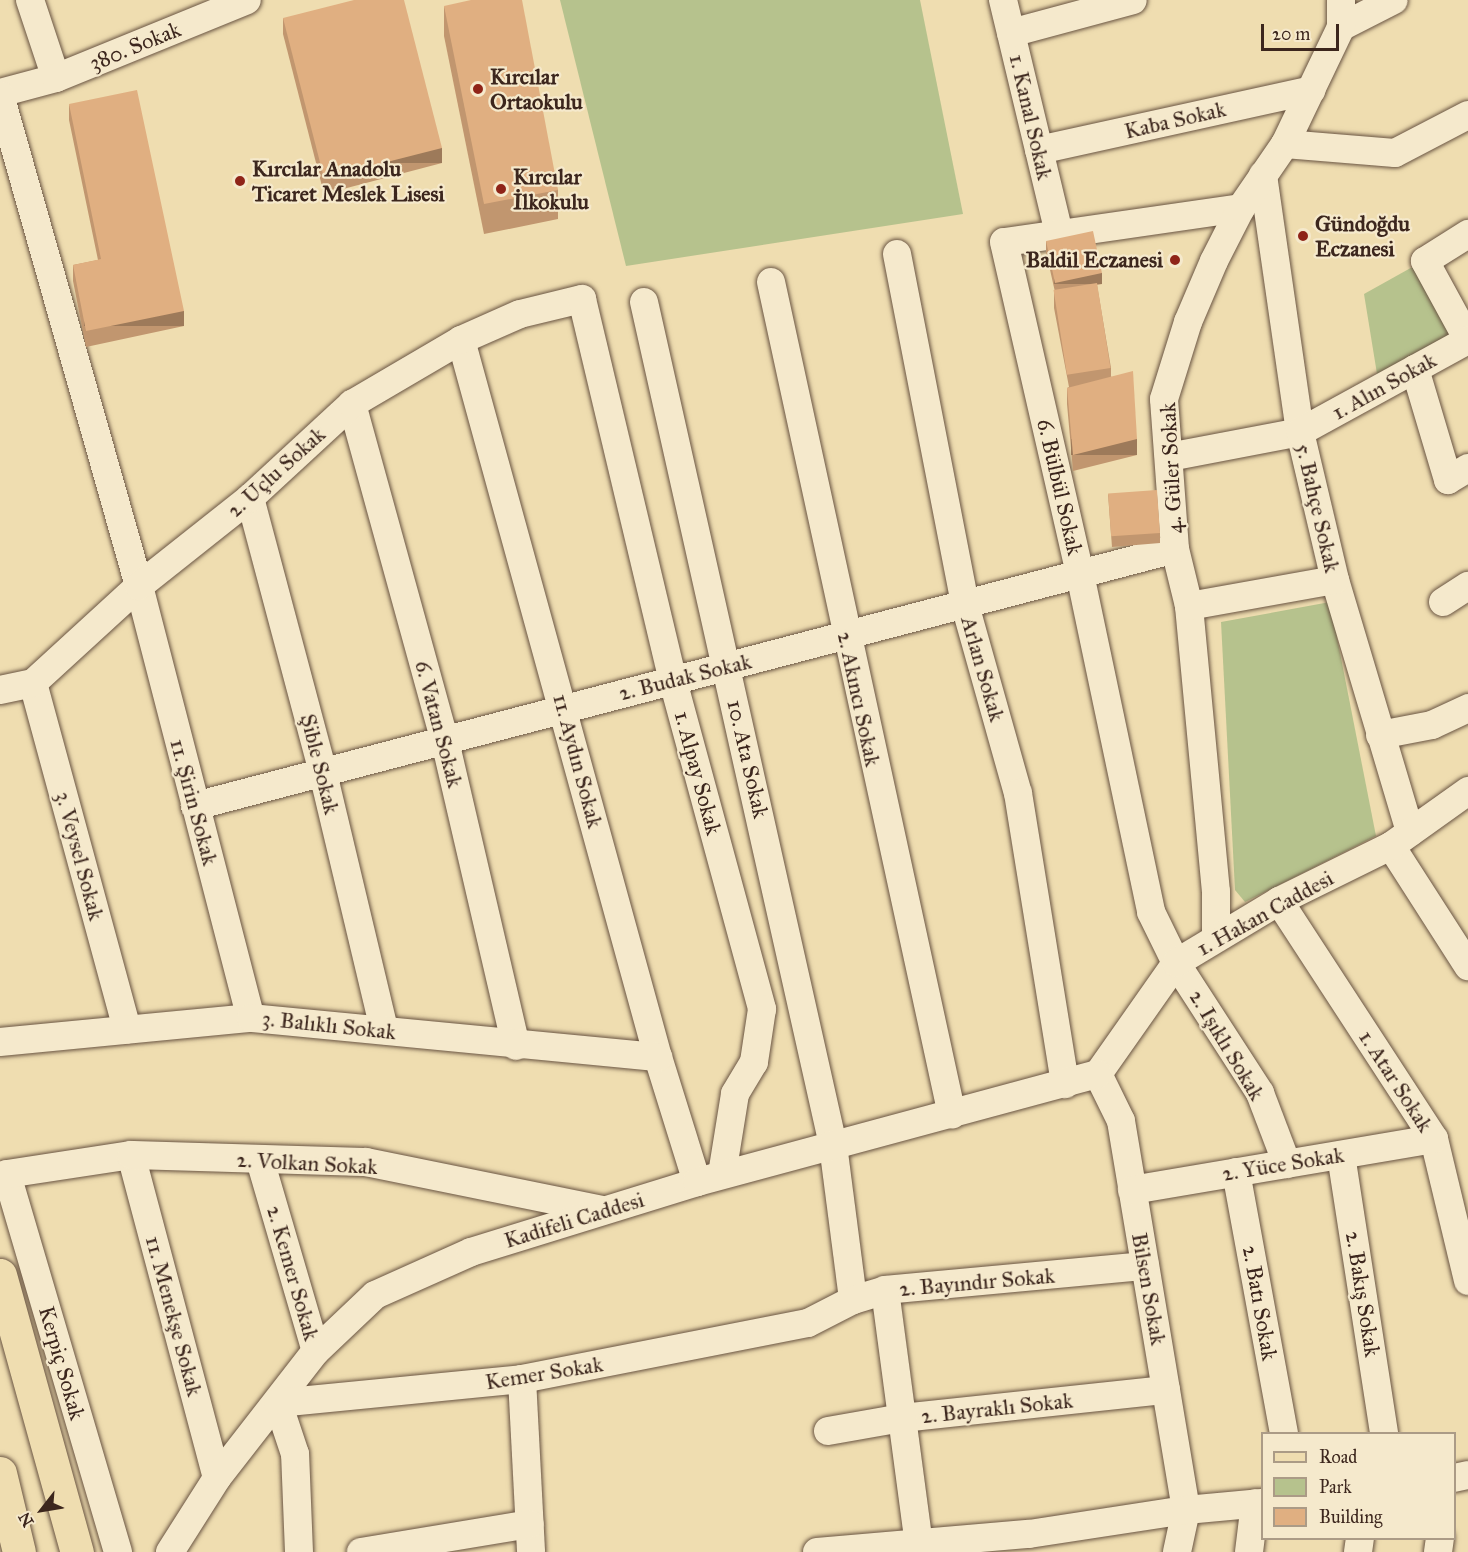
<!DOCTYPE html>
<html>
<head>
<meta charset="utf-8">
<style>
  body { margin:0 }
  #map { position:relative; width:1468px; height:1552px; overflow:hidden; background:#efddb0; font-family:"IM FELL Great Primer",serif }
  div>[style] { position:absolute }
  .green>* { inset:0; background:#b6c28d }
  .roads { filter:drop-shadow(0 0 2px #695442) drop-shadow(0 0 2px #695442) }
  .minor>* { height:28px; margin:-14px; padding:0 14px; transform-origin:14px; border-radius:14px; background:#f5e9cc }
  .major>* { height:33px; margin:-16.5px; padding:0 16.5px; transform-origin:16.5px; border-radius:16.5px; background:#efddb0 }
  .wall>* { inset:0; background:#c1966f }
  .shaded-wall>* { inset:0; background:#9d7a5a; transform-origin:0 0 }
  .building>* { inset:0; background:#e0af81; transform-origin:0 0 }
  .dots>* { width:16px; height:16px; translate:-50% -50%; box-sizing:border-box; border:3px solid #f5e9cc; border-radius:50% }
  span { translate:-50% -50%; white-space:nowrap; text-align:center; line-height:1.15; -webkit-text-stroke:4.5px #f5e9cc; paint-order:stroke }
  .street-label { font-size:22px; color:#3c261d }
  .poi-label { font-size:22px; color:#3c261d; font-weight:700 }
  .left { translate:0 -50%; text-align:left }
  .right { translate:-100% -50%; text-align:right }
  .legend { position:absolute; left:1261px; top:1432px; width:195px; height:108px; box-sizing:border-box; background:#f5e9cc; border:2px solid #ab9b86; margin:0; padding:8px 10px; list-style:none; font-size:18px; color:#3c261d }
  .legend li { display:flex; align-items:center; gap:12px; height:30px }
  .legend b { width:30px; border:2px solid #ab9b86 }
  .north { position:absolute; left:12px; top:1480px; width:60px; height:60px; -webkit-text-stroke:4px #f5e9cc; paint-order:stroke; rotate:239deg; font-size:16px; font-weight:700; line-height:24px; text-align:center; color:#3c261d }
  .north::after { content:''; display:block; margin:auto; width:21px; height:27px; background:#3c261d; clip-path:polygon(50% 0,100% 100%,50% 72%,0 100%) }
  .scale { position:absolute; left:1261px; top:24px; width:78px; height:27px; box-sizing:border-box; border:3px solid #3c261d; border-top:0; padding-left:8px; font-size:18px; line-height:21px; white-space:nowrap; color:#3c261d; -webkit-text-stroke:4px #f5e9cc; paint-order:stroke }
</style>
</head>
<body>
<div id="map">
  <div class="green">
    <div style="clip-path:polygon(560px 0,920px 0,963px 214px,626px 266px)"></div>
    <div style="clip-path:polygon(1416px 265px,1453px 337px,1378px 380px,1364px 294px)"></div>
    <div style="clip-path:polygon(1330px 602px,1376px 836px,1245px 902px,1235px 890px,1221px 622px)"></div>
  </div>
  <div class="roads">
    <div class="minor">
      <div style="left:30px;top:0;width:82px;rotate:71.6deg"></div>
      <div style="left:1003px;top:0;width:241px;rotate:76.5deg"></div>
      <div style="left:1341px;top:27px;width:59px;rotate:-27deg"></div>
      <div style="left:1011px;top:33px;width:126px;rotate:-15.1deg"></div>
      <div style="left:0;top:93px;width:58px;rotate:-15deg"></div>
      <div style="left:56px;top:78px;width:206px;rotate:-22.2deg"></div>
      <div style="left:0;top:95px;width:510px;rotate:74.19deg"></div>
      <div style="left:139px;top:586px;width:446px;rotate:75.5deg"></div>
      <div style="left:1285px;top:144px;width:110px;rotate:4.7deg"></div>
      <div style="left:1395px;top:153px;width:82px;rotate:-27.5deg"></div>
      <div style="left:1039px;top:150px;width:279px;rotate:-12.4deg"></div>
      <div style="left:1263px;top:175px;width:260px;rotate:81.8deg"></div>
      <div style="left:1300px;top:432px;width:152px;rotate:76.7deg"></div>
      <div style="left:1335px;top:580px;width:263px;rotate:73.4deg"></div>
      <div style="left:1241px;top:208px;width:239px;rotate:171.8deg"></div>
      <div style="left:1004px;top:242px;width:341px;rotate:77.1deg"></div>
      <div style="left:1080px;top:574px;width:345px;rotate:78.1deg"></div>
      <div style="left:1151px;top:912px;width:57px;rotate:63.9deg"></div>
      <div style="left:1176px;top:963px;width:155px;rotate:57.1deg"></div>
      <div style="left:1260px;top:1093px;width:76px;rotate:69.2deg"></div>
      <div style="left:897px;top:254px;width:358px;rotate:79deg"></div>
      <div style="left:965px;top:605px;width:195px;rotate:74.3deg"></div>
      <div style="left:1018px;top:793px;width:295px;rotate:80.8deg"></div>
      <div style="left:771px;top:282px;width:852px;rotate:77.74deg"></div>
      <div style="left:644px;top:302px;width:864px;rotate:77.36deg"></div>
      <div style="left:833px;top:1145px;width:156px;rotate:82.6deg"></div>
      <div style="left:461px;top:340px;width:744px;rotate:74.64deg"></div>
      <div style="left:658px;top:1057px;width:131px;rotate:72.7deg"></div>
      <div style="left:1468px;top:340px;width:90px;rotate:-118.6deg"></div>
      <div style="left:1425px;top:261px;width:51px;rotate:-32.1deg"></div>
      <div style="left:1415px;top:369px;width:116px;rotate:73.4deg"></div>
      <div style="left:1448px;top:480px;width:23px;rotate:-31deg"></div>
      <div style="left:352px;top:404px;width:350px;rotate:74.6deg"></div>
      <div style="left:445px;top:741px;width:313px;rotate:76.9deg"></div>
      <div style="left:1169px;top:457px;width:133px;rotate:-10.8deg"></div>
      <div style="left:1300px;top:432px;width:192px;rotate:-28.7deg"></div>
      <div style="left:250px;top:498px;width:285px;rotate:75.1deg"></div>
      <div style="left:323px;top:773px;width:264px;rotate:76.6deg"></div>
      <div style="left:1443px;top:602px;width:30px;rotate:-33deg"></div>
      <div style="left:1189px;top:606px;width:148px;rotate:-10.1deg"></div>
      <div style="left:33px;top:683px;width:359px;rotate:74.8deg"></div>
      <div style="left:0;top:690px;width:34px;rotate:-12deg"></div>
      <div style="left:33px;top:683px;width:144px;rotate:-42.5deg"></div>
      <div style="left:139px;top:586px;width:142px;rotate:-38.4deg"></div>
      <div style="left:250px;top:498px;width:139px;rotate:-42.7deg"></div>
      <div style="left:352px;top:404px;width:126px;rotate:-30.4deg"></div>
      <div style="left:461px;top:340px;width:64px;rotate:-23.8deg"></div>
      <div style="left:520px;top:314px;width:64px;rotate:-13.6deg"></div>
      <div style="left:582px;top:299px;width:393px;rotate:76.6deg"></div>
      <div style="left:673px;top:681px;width:340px;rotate:74.8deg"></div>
      <div style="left:762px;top:1009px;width:54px;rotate:98.6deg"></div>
      <div style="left:754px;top:1062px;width:37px;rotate:121deg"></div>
      <div style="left:735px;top:1094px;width:81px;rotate:99.2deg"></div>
      <div style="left:1380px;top:735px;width:53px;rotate:-10.9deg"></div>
      <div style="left:1432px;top:725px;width:40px;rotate:-25deg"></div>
      <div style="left:195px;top:806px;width:1013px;rotate:-14.69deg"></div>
      <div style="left:1391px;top:846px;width:143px;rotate:57.3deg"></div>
      <div style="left:1279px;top:901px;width:284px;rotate:56.9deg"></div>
      <div style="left:1434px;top:1139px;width:146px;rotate:76.5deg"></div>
      <div style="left:1216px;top:938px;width:46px;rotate:-90deg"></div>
      <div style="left:1216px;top:892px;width:287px;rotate:-95.4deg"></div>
      <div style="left:1189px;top:606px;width:59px;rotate:-103.8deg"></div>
      <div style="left:1175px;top:549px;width:150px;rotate:-94.2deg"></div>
      <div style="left:1164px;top:399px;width:81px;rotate:-72.7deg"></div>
      <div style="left:1188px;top:322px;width:66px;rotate:-66.9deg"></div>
      <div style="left:1214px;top:261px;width:59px;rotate:-63deg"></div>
      <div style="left:1241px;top:208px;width:78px;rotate:-55.5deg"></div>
      <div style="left:1285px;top:144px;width:130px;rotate:-64.4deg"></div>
      <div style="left:1341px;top:27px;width:27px;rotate:-90deg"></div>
      <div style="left:0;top:1042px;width:252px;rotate:-5.5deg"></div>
      <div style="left:251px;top:1018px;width:409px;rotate:5.5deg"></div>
      <div style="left:1098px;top:1074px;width:52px;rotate:63.9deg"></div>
      <div style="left:1121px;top:1121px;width:273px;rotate:80.5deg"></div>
      <div style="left:1166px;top:1390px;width:122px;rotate:80.5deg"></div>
      <div style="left:1186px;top:1510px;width:43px;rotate:102.1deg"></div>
      <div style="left:1098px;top:1074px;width:136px;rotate:-54.9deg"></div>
      <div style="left:1176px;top:963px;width:120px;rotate:-31deg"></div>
      <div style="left:1279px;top:901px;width:125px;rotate:-26.2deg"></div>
      <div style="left:1391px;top:846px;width:95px;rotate:-35.5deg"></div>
      <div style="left:131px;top:1155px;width:334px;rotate:75.1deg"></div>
      <div style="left:1341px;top:1155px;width:282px;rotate:81.2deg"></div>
      <div style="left:260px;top:1160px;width:199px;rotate:73.7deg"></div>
      <div style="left:1236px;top:1172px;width:266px;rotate:79.6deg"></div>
      <div style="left:1132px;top:1190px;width:306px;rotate:-9.6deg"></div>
      <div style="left:522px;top:1379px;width:173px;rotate:87deg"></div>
      <div style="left:828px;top:1431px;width:75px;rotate:-10deg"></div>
      <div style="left:902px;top:1418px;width:265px;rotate:-6.1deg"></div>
      <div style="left:1454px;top:1478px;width:14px;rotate:-12deg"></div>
      <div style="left:919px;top:1545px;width:257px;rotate:-97.6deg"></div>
      <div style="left:885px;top:1290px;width:261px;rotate:-5.3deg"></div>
      <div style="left:118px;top:1552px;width:394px;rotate:-106.4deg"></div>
      <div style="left:7px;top:1174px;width:125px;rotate:-8.7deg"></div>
      <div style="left:131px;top:1155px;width:235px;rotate:1.7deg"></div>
      <div style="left:366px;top:1162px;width:241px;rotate:11.5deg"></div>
      <div style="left:170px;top:1552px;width:88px;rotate:-57.6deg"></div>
      <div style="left:217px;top:1478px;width:161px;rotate:-52.1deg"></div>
      <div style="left:316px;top:1351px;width:81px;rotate:-43.5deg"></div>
      <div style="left:375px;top:1295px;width:105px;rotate:-24.1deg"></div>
      <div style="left:471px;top:1252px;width:237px;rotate:-17.2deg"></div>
      <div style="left:697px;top:1182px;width:415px;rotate:-15.1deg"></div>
      <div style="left:299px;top:1552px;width:98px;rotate:-92.3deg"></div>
      <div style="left:295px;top:1454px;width:54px;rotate:-108.4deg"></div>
      <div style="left:278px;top:1403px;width:245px;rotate:-5.6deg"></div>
      <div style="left:522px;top:1379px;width:291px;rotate:-11.1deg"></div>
      <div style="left:808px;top:1323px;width:51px;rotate:-27.1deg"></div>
      <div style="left:853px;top:1300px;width:34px;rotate:-17deg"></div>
      <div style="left:361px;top:1552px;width:171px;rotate:-9.4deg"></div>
      <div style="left:817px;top:1552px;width:213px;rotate:-4.9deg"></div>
      <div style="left:1029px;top:1534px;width:159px;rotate:-8.7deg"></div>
      <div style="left:1186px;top:1510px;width:76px;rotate:-5.3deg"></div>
      <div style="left:1249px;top:1552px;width:49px;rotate:-83deg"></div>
      <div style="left:1358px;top:1552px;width:14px;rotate:-82deg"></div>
      <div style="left:1438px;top:1552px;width:14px;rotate:-82deg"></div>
    </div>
    <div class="major">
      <div style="left:0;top:1275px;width:288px;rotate:74.5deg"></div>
      <div style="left:0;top:1473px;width:81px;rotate:76.5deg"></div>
    </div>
  </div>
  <div class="wall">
    <div style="clip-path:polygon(444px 6px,558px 190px,558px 219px,484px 234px,444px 36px)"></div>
    <div style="clip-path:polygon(283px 18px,442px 163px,324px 194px,283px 34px)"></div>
    <div style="clip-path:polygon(69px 104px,184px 326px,86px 347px,73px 281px,73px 265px,98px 260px,69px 120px)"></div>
    <div style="clip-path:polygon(1046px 241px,1102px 284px,1097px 285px,1111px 368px,1111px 376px,1137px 455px,1073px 471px,1067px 404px,1067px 388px,1069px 387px,1054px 308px,1054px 292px,1055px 292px,1046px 252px)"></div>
    <div style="clip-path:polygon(1108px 494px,1160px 533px,1160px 543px,1112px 547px)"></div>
  </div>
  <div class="shaded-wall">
    <div style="left:442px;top:148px;width:15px;height:122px;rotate:90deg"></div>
    <div style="left:1102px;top:273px;width:11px;height:48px;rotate:90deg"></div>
    <div style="left:184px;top:311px;width:15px;height:100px;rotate:90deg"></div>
    <div style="left:1137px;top:439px;width:16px;height:66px;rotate:90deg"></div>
  </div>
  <div class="building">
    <div style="clip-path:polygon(354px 0,404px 0,442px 148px,324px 178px,283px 18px)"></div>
    <div style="clip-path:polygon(471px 0,522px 0,558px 190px,484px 204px,444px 6px)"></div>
    <div style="clip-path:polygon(137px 90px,184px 311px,86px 331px,73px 265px,101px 259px,69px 104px)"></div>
    <div style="left:1093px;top:231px;width:43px;height:48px;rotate:78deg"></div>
    <div style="left:1097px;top:283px;width:86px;height:44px;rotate:81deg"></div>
    <div style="clip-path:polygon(1133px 371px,1137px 439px,1073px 455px,1067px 388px)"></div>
    <div style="left:1157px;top:490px;width:43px;height:49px;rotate:86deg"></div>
  </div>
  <div class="dots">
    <div style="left:478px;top:89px;background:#8f2418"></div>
    <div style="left:240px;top:181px;background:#8f2418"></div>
    <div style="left:501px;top:189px;background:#8f2418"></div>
    <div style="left:1303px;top:236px;background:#8f2418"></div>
    <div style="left:1175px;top:260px;background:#8f2418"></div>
  </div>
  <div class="street-label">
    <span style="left:135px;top:46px;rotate:-22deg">380. Sokak</span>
    <span style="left:1031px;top:117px;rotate:77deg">1. Kanal Sokak</span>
    <span style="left:1175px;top:120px;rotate:-13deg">Kaba Sokak</span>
    <span style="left:1384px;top:386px;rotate:-29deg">1. Alın Sokak</span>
    <span style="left:1171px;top:468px;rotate:-93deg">4. Güler Sokak</span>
    <span style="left:276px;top:472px;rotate:-42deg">2. Uçlu Sokak</span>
    <span style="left:1060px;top:487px;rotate:77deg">6. Bülbül Sokak</span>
    <span style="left:1318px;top:508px;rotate:77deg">5. Bahçe Sokak</span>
    <span style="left:983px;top:669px;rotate:74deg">Arlan Sokak</span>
    <span style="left:685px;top:677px;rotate:-14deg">2. Budak Sokak</span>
    <span style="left:859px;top:699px;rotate:78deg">2. Akıncı Sokak</span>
    <span style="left:439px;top:724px;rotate:75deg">6. Vatan Sokak</span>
    <span style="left:748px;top:759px;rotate:77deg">10. Ata Sokak</span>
    <span style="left:578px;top:761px;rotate:75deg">11. Aydın Sokak</span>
    <span style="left:320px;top:764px;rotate:76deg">Şible Sokak</span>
    <span style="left:698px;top:773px;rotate:75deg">1. Alpay Sokak</span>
    <span style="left:194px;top:802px;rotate:75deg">11. Şirin Sokak</span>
    <span style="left:80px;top:856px;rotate:75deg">3. Veysel Sokak</span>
    <span style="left:1265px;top:913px;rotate:-29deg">1. Hakan Caddesi</span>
    <span style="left:329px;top:1025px;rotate:6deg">3. Balıklı Sokak</span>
    <span style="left:1227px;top:1045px;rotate:59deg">2. Işıklı Sokak</span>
    <span style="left:1396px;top:1081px;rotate:57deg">1. Atar Sokak</span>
    <span style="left:307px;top:1163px;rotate:3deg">2. Volkan Sokak</span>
    <span style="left:1283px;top:1164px;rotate:-9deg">2. Yüce Sokak</span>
    <span style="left:574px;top:1220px;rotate:-17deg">Kadifeli Caddesi</span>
    <span style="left:293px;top:1273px;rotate:74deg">2. Kemer Sokak</span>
    <span style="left:977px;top:1282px;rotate:-5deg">2. Bayındır Sokak</span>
    <span style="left:1149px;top:1289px;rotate:80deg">Bilsen Sokak</span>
    <span style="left:1363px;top:1294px;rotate:81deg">2. Bakış Sokak</span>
    <span style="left:1260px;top:1303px;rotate:80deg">2. Batı Sokak</span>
    <span style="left:174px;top:1316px;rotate:75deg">11. Menekşe Sokak</span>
    <span style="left:62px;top:1363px;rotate:74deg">Kerpiç Sokak</span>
    <span style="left:544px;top:1373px;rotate:-9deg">Kemer Sokak</span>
    <span style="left:997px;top:1408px;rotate:-6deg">2. Bayraklı Sokak</span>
  </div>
  <div class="poi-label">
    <span class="left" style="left:490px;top:89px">Kırcılar<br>Ortaokulu</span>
    <span class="left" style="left:252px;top:181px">Kırcılar Anadolu<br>Ticaret Meslek Lisesi</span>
    <span class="left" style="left:513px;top:189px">Kırcılar<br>İlkokulu</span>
    <span class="left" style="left:1315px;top:236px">Gündoğdu<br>Eczanesi</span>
    <span class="right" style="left:1163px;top:260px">Baldil Eczanesi</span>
  </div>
  <ul class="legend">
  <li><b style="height:8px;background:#efddb0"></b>Road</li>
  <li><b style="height:16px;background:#b6c28d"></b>Park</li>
  <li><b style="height:16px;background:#e0af81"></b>Building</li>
  </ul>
  <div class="north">N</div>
  <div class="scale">20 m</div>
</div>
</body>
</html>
